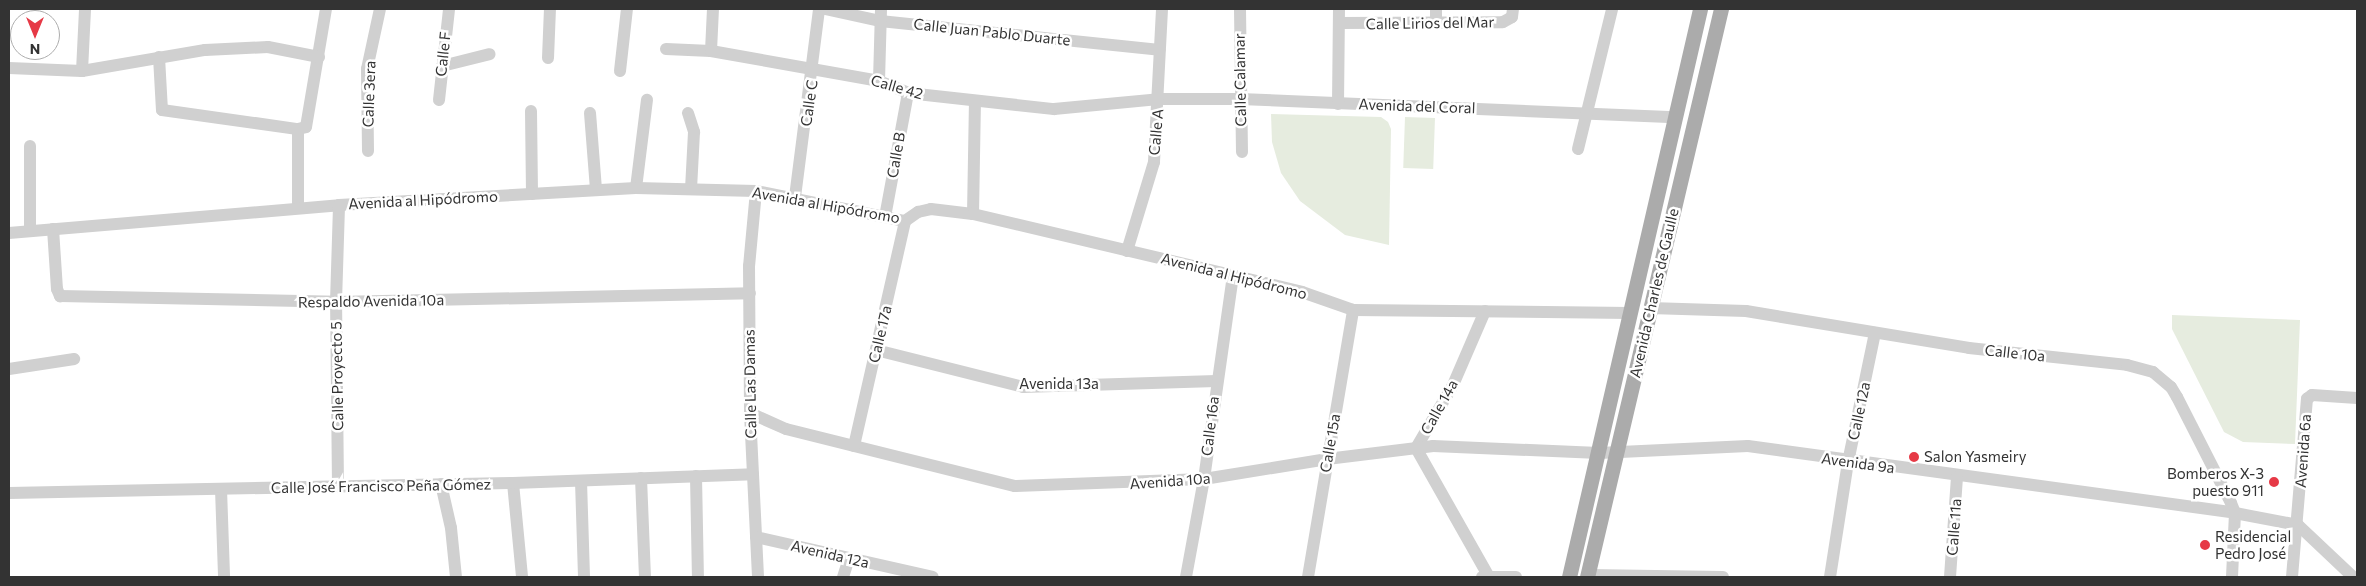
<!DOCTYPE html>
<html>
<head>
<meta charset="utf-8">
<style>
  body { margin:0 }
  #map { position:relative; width:2366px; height:586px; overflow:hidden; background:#fff; font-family:Commissioner,sans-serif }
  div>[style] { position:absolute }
  .green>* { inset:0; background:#e6ecdf; transform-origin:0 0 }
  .minor>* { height:12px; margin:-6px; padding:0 6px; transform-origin:6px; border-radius:6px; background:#d0d0d0 }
  .major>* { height:15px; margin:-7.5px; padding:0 7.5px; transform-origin:7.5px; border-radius:7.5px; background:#ababab }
  .dots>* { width:14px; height:14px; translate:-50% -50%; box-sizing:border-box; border:2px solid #fff; border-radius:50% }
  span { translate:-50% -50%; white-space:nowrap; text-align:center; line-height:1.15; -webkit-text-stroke:5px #fff; paint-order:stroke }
  .street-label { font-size:15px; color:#333 }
  .poi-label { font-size:15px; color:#333 }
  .left { translate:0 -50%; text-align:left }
  .right { translate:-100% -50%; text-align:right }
  .frame { position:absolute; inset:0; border:10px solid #333; pointer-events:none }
  .north { position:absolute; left:10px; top:10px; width:50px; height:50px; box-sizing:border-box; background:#fff; border:1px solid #adadad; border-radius:50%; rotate:180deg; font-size:14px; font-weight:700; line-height:20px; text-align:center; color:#333 }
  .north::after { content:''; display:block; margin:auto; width:18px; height:22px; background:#e63946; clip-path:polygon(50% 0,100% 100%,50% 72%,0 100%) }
</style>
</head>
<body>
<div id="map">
  <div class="green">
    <div style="clip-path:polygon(1271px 114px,1381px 117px,1388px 122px,1391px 129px,1389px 245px,1345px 235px,1300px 201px,1281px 173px,1272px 142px)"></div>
    <div style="left:1405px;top:117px;width:30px;height:51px;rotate:2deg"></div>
    <div style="clip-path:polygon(2172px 315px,2300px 320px,2295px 444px,2243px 442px,2224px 432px,2172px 329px)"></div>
  </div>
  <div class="minor">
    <div style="left:825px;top:9px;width:56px;rotate:12.3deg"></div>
    <div style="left:880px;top:21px;width:281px;rotate:5.9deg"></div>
    <div style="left:1240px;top:9px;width:143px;rotate:89.2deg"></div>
    <div style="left:1339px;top:23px;width:164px;rotate:-0.3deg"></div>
    <div style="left:1503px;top:22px;width:10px;rotate:-29deg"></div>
    <div style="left:1512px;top:17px;width:8px;rotate:-83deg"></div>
    <div style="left:1436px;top:24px;width:15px;rotate:-90deg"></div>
    <div style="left:666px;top:49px;width:45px;rotate:2.5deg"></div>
    <div style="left:711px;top:51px;width:171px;rotate:10.1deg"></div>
    <div style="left:879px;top:81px;width:31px;rotate:22deg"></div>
    <div style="left:908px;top:93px;width:147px;rotate:6.3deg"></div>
    <div style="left:1054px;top:109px;width:105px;rotate:-5.4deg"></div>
    <div style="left:1159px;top:99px;width:81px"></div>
    <div style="left:1240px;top:99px;width:435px;rotate:2.4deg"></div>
    <div style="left:711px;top:51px;width:42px;rotate:-87.3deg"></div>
    <div style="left:159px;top:57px;width:53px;rotate:86.8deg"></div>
    <div style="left:162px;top:110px;width:137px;rotate:8deg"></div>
    <div style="left:298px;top:129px;width:8px;rotate:-14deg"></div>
    <div style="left:306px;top:127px;width:120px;rotate:-80.4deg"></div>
    <div style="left:548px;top:58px;width:49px;rotate:-87.7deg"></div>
    <div style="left:442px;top:66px;width:49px;rotate:-14deg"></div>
    <div style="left:9px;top:68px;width:73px;rotate:2.4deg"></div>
    <div style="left:82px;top:71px;width:125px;rotate:-9.7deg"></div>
    <div style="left:205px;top:50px;width:63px;rotate:-2.7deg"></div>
    <div style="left:268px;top:47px;width:52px;rotate:11.1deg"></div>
    <div style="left:82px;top:71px;width:62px;rotate:-87.2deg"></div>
    <div style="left:620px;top:71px;width:62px;rotate:-83.6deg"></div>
    <div style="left:879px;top:81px;width:72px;rotate:-88.4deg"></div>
    <div style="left:439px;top:100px;width:92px;rotate:-83.7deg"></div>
    <div style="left:1338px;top:104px;width:95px;rotate:-89.4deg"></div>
    <div style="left:531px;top:111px;width:83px;rotate:89.3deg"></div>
    <div style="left:590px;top:113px;width:77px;rotate:85.5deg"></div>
    <div style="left:688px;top:113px;width:20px;rotate:72deg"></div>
    <div style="left:694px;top:132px;width:57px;rotate:93deg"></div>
    <div style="left:298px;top:129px;width:79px;rotate:90deg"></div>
    <div style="left:30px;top:146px;width:84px;rotate:90deg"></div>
    <div style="left:1578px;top:149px;width:144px;rotate:-76.3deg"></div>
    <div style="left:368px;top:151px;width:82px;rotate:-90.7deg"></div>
    <div style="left:367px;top:69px;width:61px;rotate:-77.8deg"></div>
    <div style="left:636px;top:188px;width:89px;rotate:-82.9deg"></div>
    <div style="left:756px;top:191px;width:75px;rotate:95.3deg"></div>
    <div style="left:749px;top:266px;width:147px;rotate:89.6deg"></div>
    <div style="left:750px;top:413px;width:164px;rotate:87.2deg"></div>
    <div style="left:795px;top:197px;width:190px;rotate:-82.7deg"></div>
    <div style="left:973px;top:214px;width:111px;rotate:-89deg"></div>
    <div style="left:885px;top:217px;width:126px;rotate:-79.5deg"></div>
    <div style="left:53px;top:229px;width:60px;rotate:86.2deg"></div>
    <div style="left:57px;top:289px;width:8px;rotate:67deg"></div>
    <div style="left:60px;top:296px;width:276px;rotate:1.2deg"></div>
    <div style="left:336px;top:302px;width:414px;rotate:-1.2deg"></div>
    <div style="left:9px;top:233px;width:331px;rotate:-4.8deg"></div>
    <div style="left:339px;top:205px;width:297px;rotate:-3.3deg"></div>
    <div style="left:636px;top:188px;width:120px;rotate:1.4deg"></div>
    <div style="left:756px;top:191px;width:152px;rotate:11.4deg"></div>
    <div style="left:905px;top:221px;width:16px;rotate:-35deg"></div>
    <div style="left:918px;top:212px;width:13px;rotate:-13deg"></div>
    <div style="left:931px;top:209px;width:42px;rotate:6.8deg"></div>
    <div style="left:973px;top:214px;width:338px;rotate:13.3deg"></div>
    <div style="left:1302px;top:292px;width:54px;rotate:19.4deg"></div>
    <div style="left:1353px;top:310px;width:277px;rotate:0.6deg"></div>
    <div style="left:1127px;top:251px;width:93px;rotate:-73.1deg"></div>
    <div style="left:1154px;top:162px;width:153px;rotate:-87deg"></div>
    <div style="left:1650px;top:308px;width:96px;rotate:1.8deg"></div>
    <div style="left:1746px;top:311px;width:226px;rotate:9.4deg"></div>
    <div style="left:1969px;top:348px;width:159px;rotate:6.1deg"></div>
    <div style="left:2127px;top:365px;width:27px;rotate:15deg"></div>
    <div style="left:2153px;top:372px;width:23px;rotate:40deg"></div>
    <div style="left:2171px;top:387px;width:12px;rotate:59deg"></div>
    <div style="left:2177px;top:397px;width:119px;rotate:63deg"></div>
    <div style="left:2231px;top:503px;width:11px;rotate:68deg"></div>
    <div style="left:2235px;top:513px;width:64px;rotate:92.7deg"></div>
    <div style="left:1485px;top:311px;width:81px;rotate:113.4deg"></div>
    <div style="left:1453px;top:385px;width:73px;rotate:120.4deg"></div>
    <div style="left:1416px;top:448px;width:148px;rotate:60.5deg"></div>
    <div style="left:876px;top:350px;width:152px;rotate:14.1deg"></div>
    <div style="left:1023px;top:387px;width:193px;rotate:-1.8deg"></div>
    <div style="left:9px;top:369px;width:66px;rotate:-8.7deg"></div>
    <div style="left:750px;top:413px;width:39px;rotate:24deg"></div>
    <div style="left:786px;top:429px;width:236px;rotate:14deg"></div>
    <div style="left:1015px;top:486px;width:189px;rotate:-2.1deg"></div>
    <div style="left:1204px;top:479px;width:125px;rotate:-9.2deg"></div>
    <div style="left:1327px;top:459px;width:107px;rotate:-7deg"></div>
    <div style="left:1433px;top:446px;width:166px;rotate:2.4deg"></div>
    <div style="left:1599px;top:453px;width:149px;rotate:-2.7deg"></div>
    <div style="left:1748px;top:446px;width:492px;rotate:7.8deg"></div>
    <div style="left:2235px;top:513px;width:64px;rotate:10.8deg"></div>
    <div style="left:2298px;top:525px;width:76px;rotate:43.4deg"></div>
    <div style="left:854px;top:446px;width:231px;rotate:-77.2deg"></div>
    <div style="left:696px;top:476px;width:101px;rotate:88.9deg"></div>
    <div style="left:641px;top:478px;width:99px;rotate:87.7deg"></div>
    <div style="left:581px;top:481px;width:96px;rotate:88.2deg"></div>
    <div style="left:513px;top:483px;width:94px;rotate:84.5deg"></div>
    <div style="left:441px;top:484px;width:45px;rotate:77.2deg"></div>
    <div style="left:451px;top:528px;width:49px;rotate:84.2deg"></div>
    <div style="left:338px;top:487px;width:185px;rotate:-90.6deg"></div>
    <div style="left:336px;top:302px;width:97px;rotate:-88.2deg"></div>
    <div style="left:221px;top:489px;width:88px;rotate:88deg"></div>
    <div style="left:9px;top:493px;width:504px;rotate:-1.14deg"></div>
    <div style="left:513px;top:483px;width:240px;rotate:-2.1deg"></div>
    <div style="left:756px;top:537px;width:181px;rotate:12.7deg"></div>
    <div style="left:1588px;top:575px;width:135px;rotate:0.8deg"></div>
    <div style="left:843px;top:577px;width:20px;rotate:-72deg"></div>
    <div style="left:1186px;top:577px;width:100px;rotate:-79.6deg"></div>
    <div style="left:1204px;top:479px;width:206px;rotate:-81.9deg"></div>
    <div style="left:1308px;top:577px;width:271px;rotate:-80.4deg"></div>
    <div style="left:1482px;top:577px;width:34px"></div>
    <div style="left:1830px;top:577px;width:116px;rotate:-81.1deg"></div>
    <div style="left:1848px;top:462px;width:132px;rotate:-78.2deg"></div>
    <div style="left:1950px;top:577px;width:100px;rotate:-86deg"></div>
    <div style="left:2292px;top:577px;width:179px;rotate:-85.2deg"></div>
    <div style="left:2307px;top:399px;width:6px;rotate:-39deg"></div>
    <div style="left:2312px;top:395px;width:45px;rotate:3.8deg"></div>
  </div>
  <div class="major">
    <div style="left:1569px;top:577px;width:583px;rotate:-77.01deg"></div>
    <div style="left:1587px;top:577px;width:584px;rotate:-76.73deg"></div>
  </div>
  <div class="dots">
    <div style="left:1914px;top:457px;background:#e63946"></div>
    <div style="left:2274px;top:482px;background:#e63946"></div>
    <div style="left:2205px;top:545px;background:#e63946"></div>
  </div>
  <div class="street-label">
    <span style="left:1430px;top:23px;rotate:-1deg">Calle Lirios del Mar</span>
    <span style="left:992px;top:32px;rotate:6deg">Calle Juan Pablo Duarte</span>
    <span style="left:443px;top:54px;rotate:-84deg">Calle F</span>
    <span style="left:1240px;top:80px;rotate:-91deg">Calle Calamar</span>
    <span style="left:897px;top:87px;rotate:16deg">Calle 42</span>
    <span style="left:369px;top:94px;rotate:-88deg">Calle 3era</span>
    <span style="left:809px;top:103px;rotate:-82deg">Calle C</span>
    <span style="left:1417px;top:106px;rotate:2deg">Avenida del Coral</span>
    <span style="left:1156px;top:132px;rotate:-85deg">Calle A</span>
    <span style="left:896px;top:155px;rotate:-80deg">Calle B</span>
    <span style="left:423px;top:200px;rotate:-3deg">Avenida al Hipódromo</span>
    <span style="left:826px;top:205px;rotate:10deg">Avenida al Hipódromo</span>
    <span style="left:1234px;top:276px;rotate:14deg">Avenida al Hipódromo</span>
    <span style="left:1654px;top:293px;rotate:-77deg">Avenida Charles de Gaulle</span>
    <span style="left:371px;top:301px;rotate:-1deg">Respaldo Avenida 10a</span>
    <span style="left:880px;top:334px;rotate:-77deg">Calle 17a</span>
    <span style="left:2015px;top:353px;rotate:6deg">Calle 10a</span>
    <span style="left:337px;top:376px;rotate:-91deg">Calle Proyecto 5</span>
    <span style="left:750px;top:384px;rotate:-91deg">Calle Las Damas</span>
    <span style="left:1059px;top:384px">Avenida 13a</span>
    <span style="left:1439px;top:407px;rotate:-61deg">Calle 14a</span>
    <span style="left:1859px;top:411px;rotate:-78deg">Calle 12a</span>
    <span style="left:1210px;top:426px;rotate:-83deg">Calle 16a</span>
    <span style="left:1330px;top:443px;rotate:-80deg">Calle 15a</span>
    <span style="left:2303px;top:451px;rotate:-86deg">Avenida 6a</span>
    <span style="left:1858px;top:463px;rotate:8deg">Avenida 9a</span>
    <span style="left:1170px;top:481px;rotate:-4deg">Avenida 10a</span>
    <span style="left:381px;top:486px;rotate:-1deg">Calle José Francisco Peña Gómez</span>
    <span style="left:1954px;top:527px;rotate:-86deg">Calle 11a</span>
    <span style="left:830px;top:554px;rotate:13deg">Avenida 12a</span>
  </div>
  <div class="poi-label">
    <span class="left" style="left:1924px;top:457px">Salon Yasmeiry</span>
    <span class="right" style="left:2264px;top:482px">Bomberos X-3<br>puesto 911</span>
    <span class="left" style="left:2215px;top:545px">Residencial<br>Pedro José</span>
  </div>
  <div class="frame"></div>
  <div class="north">N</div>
</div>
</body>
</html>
